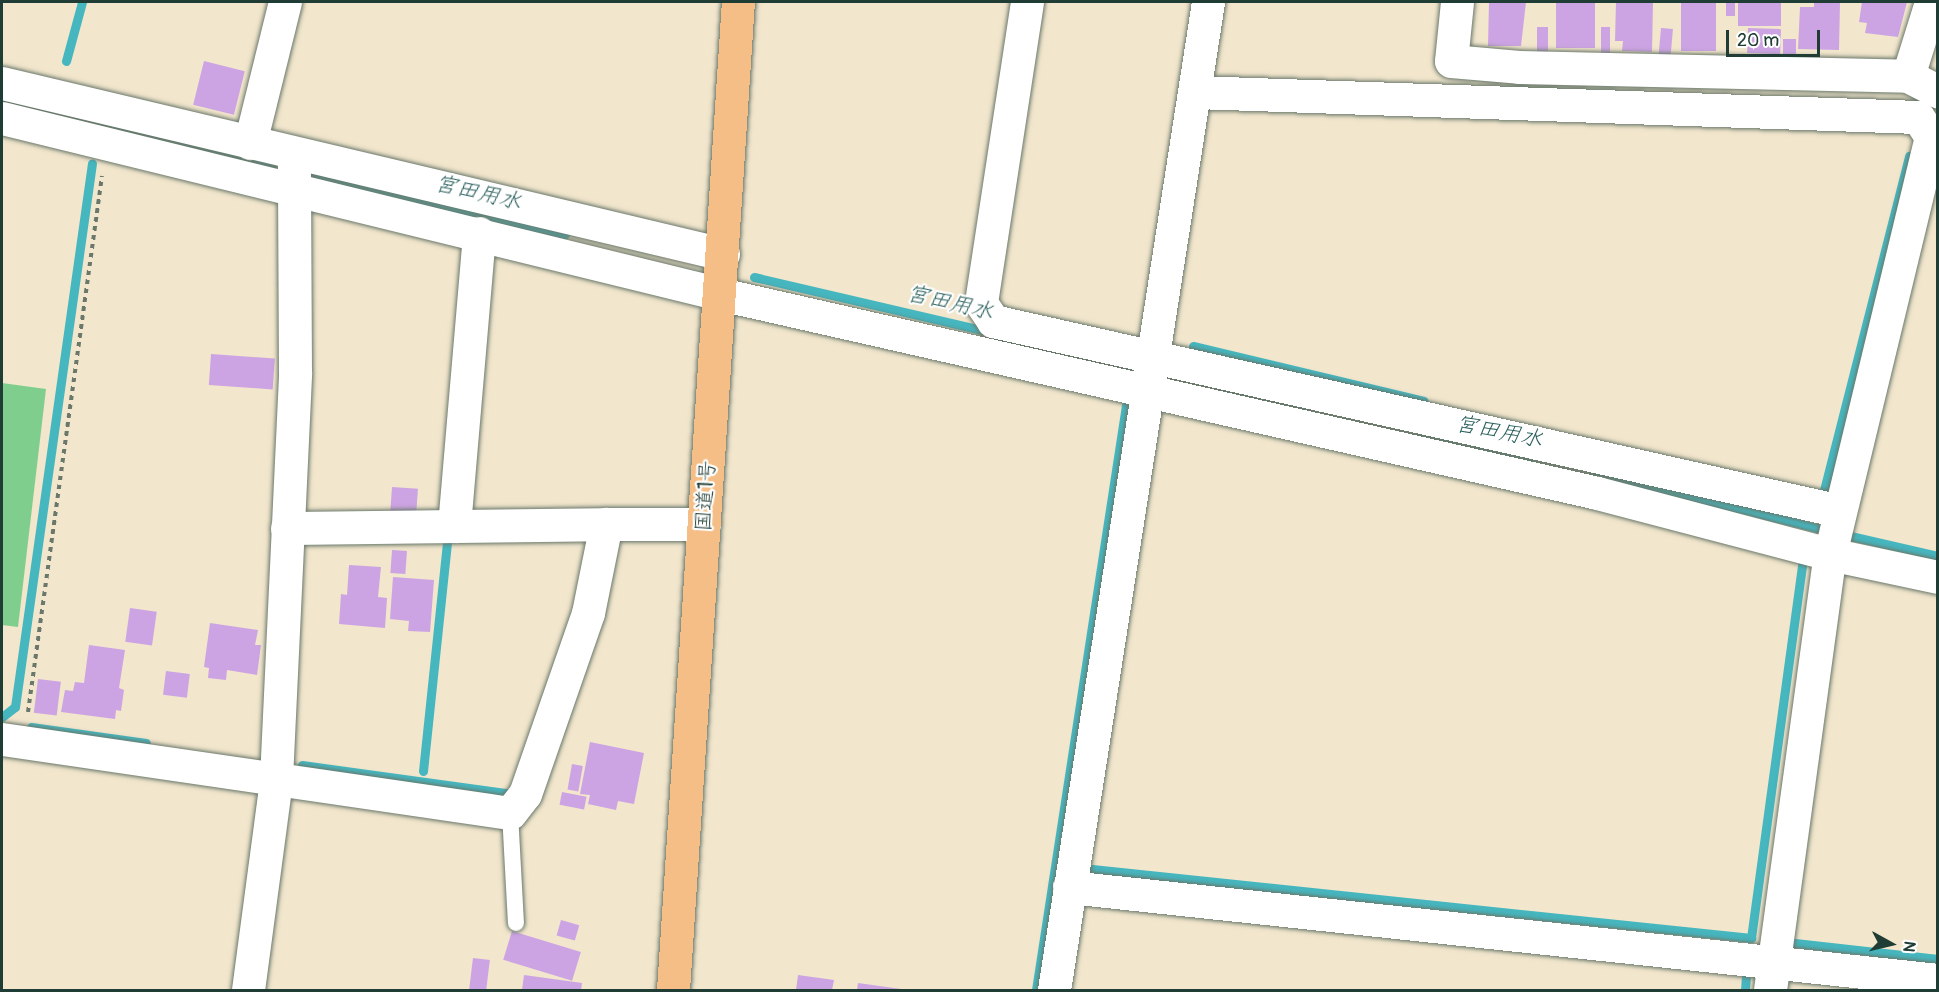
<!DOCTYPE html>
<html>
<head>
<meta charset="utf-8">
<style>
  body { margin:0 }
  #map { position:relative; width:1939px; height:992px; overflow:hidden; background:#f2e6cd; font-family:Pangolin,"Klee One",sans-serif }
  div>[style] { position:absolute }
  .green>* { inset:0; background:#80ce8d }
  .stream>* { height:9px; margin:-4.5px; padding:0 4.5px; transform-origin:4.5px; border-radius:4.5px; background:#46b6bf }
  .building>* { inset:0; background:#cca4e3; transform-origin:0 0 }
  .path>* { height:4px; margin-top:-2px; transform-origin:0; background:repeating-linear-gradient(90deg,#69786a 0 4.5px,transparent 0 9px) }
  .roads { filter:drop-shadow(0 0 2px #69786a) drop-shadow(0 0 2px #69786a) }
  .service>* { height:16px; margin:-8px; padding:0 8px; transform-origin:8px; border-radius:8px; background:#fff }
  .minor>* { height:33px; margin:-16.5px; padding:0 16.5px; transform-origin:16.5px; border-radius:16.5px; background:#fff }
  .trunk>* { height:33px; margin:-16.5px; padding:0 16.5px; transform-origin:16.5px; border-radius:16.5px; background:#f6be87 }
  span { translate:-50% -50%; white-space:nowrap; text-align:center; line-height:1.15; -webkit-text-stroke:4.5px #fff; paint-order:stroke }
  .street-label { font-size:21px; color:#1f3d34 }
  .water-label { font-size:22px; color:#2b615e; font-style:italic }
  .frame { position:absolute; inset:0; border:3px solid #1f3d34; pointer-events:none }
  .north { position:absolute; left:1861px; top:914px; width:60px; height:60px; -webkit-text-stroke:4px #fff; paint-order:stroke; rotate:98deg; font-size:16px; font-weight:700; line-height:24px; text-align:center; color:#1f3d34 }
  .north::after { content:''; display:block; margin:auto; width:21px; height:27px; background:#1f3d34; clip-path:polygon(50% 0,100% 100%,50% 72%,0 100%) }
  .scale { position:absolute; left:1726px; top:30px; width:94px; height:27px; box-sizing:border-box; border:3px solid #1f3d34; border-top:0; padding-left:8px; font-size:18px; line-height:21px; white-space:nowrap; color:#1f3d34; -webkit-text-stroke:4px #fff; paint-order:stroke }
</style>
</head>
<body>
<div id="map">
  <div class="green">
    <div style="clip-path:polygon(2px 383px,46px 389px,18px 627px,2px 625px)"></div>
  </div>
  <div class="stream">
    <div style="left:66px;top:61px;width:61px;rotate:-74.8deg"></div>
    <div style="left:2px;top:100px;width:277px;rotate:13.6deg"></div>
    <div style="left:309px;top:174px;width:263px;rotate:13.2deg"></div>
    <div style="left:754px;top:277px;width:243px;rotate:13.1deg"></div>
    <div style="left:1193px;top:346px;width:237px;rotate:13.4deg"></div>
    <div style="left:1222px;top:389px;width:86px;rotate:14.2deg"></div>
    <div style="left:1421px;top:436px;width:112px;rotate:11.3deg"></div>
    <div style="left:1594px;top:472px;width:234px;rotate:14.1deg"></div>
    <div style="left:1824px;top:490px;width:345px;rotate:-75.7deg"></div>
    <div style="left:1846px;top:535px;width:94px;rotate:12.9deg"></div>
    <div style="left:2px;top:717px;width:16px;rotate:-38deg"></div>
    <div style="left:15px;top:707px;width:549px;rotate:-81.94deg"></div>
    <div style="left:31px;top:727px;width:116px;rotate:7.9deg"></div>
    <div style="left:302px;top:765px;width:207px;rotate:7.8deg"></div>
    <div style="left:423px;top:771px;width:229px;rotate:-84deg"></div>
    <div style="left:1092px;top:869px;width:663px;rotate:5.98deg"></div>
    <div style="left:1751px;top:938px;width:383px;rotate:-82.2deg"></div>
    <div style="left:1795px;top:943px;width:144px;rotate:6.4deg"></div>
    <div style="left:1036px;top:990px;width:592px;rotate:-81.25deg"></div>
    <div style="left:1745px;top:990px;width:14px;rotate:-86deg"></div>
  </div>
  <div class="building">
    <div style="clip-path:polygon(1489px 2px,1526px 2px,1521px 46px,1488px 46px)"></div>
    <div style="left:1556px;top:2px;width:39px;height:46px"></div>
    <div style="clip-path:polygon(1616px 2px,1653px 2px,1652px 52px,1622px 51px,1623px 41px,1615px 41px)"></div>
    <div style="left:1681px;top:2px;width:35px;height:49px"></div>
    <div style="left:1726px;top:2px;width:9px;height:14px"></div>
    <div style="left:1738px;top:2px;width:43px;height:24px"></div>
    <div style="clip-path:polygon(1814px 2px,1840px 2px,1839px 50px,1798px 49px,1800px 7px,1814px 7px)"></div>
    <div style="clip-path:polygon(1862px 2px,1907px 2px,1898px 37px,1865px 33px,1867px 23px,1859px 22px)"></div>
    <div style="left:1537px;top:27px;width:11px;height:28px"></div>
    <div style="left:1601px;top:27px;width:9px;height:29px"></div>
    <div style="left:1661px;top:28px;width:12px;height:28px;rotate:5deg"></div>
    <div style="left:1748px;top:28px;width:33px;height:25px;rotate:2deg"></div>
    <div style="left:1783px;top:39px;width:13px;height:21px"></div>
    <div style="left:204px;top:61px;width:42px;height:45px;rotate:14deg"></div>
    <div style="left:211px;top:354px;width:64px;height:31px;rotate:4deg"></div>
    <div style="left:392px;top:487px;width:26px;height:25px;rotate:4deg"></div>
    <div style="left:392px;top:550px;width:15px;height:23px;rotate:4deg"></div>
    <div style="clip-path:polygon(349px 565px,381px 567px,378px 597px,387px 598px,385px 628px,339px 624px,341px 594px,347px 595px)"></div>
    <div style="clip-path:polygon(393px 577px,434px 580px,430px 632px,408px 631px,409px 621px,390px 619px)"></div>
    <div style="left:130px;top:608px;width:27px;height:34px;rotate:8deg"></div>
    <div style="clip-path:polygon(210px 623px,258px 630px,255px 645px,261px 645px,257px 675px,227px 670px,226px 680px,208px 678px,209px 668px,204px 667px)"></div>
    <div style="clip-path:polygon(89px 645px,125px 650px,119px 688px,124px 690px,121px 711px,116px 710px,115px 719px,61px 712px,65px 690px,73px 691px,75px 682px,84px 683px)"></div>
    <div style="left:166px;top:671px;width:24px;height:24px;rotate:7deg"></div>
    <div style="left:38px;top:679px;width:23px;height:34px;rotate:7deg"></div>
    <div style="clip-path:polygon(590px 742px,644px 753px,634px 804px,618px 801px,616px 810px,588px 804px,590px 795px,580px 794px)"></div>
    <div style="left:572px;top:764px;width:11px;height:26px;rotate:10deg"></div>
    <div style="left:562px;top:792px;width:25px;height:13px;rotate:11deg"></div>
    <div style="left:561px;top:920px;width:19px;height:16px;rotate:16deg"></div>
    <div style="left:512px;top:931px;width:72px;height:30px;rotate:17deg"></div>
    <div style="left:473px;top:958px;width:17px;height:32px;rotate:7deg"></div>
    <div style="clip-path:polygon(524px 975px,582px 983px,581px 990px,522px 990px)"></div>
    <div style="clip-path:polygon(798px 975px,834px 980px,832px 990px,796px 990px)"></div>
    <div style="clip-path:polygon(858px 983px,901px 989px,901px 990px,857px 990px)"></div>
  </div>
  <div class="path">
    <div style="left:28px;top:712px;width:541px;rotate:-82.14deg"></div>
  </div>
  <div class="roads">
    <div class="service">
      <div style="left:510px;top:813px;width:110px;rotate:86.9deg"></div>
    </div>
    <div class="minor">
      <div style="left:1027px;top:2px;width:304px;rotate:98.7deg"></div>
      <div style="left:981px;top:303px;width:22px;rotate:56deg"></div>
      <div style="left:993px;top:321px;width:868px;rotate:12.64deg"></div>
      <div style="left:1457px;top:2px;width:59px;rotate:95.8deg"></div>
      <div style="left:1451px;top:61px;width:68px;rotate:5deg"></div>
      <div style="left:1519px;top:67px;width:389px;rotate:1.3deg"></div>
      <div style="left:1908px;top:76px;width:34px;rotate:27deg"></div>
      <div style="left:1908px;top:76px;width:77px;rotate:-72.7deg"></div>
      <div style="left:2px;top:83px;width:741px;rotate:13.34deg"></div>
      <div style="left:1195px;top:92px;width:723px;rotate:1.98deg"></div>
      <div style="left:1918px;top:117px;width:24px;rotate:57deg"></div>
      <div style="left:1931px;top:137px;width:7px;rotate:16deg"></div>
      <div style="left:2px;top:118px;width:739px;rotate:13.77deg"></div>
      <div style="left:720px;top:294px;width:899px;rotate:12.78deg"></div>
      <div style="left:1597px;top:493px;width:241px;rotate:14.7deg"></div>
      <div style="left:1830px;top:554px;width:110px;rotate:12deg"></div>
      <div style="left:250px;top:143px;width:145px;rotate:-76.1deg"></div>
      <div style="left:454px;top:526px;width:294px;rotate:-85.1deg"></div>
      <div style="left:287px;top:528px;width:319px;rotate:-0.7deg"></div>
      <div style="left:2px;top:739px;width:513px;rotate:8.29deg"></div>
      <div style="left:510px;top:813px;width:24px;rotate:-52deg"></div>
      <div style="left:525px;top:794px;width:192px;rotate:-70.8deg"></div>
      <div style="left:588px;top:613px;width:91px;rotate:-78.6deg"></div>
      <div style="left:606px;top:524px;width:98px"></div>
      <div style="left:1069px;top:887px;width:874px;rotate:6.11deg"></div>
      <div style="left:248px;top:990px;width:213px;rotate:-82.4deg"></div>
      <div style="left:276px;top:779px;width:407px;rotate:-87.3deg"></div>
      <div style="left:295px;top:372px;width:219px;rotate:-90.3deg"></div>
      <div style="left:1054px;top:990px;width:1000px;rotate:-81.14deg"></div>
      <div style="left:1770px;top:990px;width:440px;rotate:-82.2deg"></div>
      <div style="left:1830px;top:554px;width:429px;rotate:-76.4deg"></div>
    </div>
    <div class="trunk">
      <div style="left:673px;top:990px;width:990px;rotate:-86.24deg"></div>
    </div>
  </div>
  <div class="street-label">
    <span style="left:706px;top:496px;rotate:-86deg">国道1号</span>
  </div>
  <div class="water-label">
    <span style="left:478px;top:193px;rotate:13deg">宮田用水</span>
    <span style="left:950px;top:303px;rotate:13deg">宮田用水</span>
    <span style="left:1499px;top:432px;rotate:11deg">宮田用水</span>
  </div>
  <div class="frame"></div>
  <div class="north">N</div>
  <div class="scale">20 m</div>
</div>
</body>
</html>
